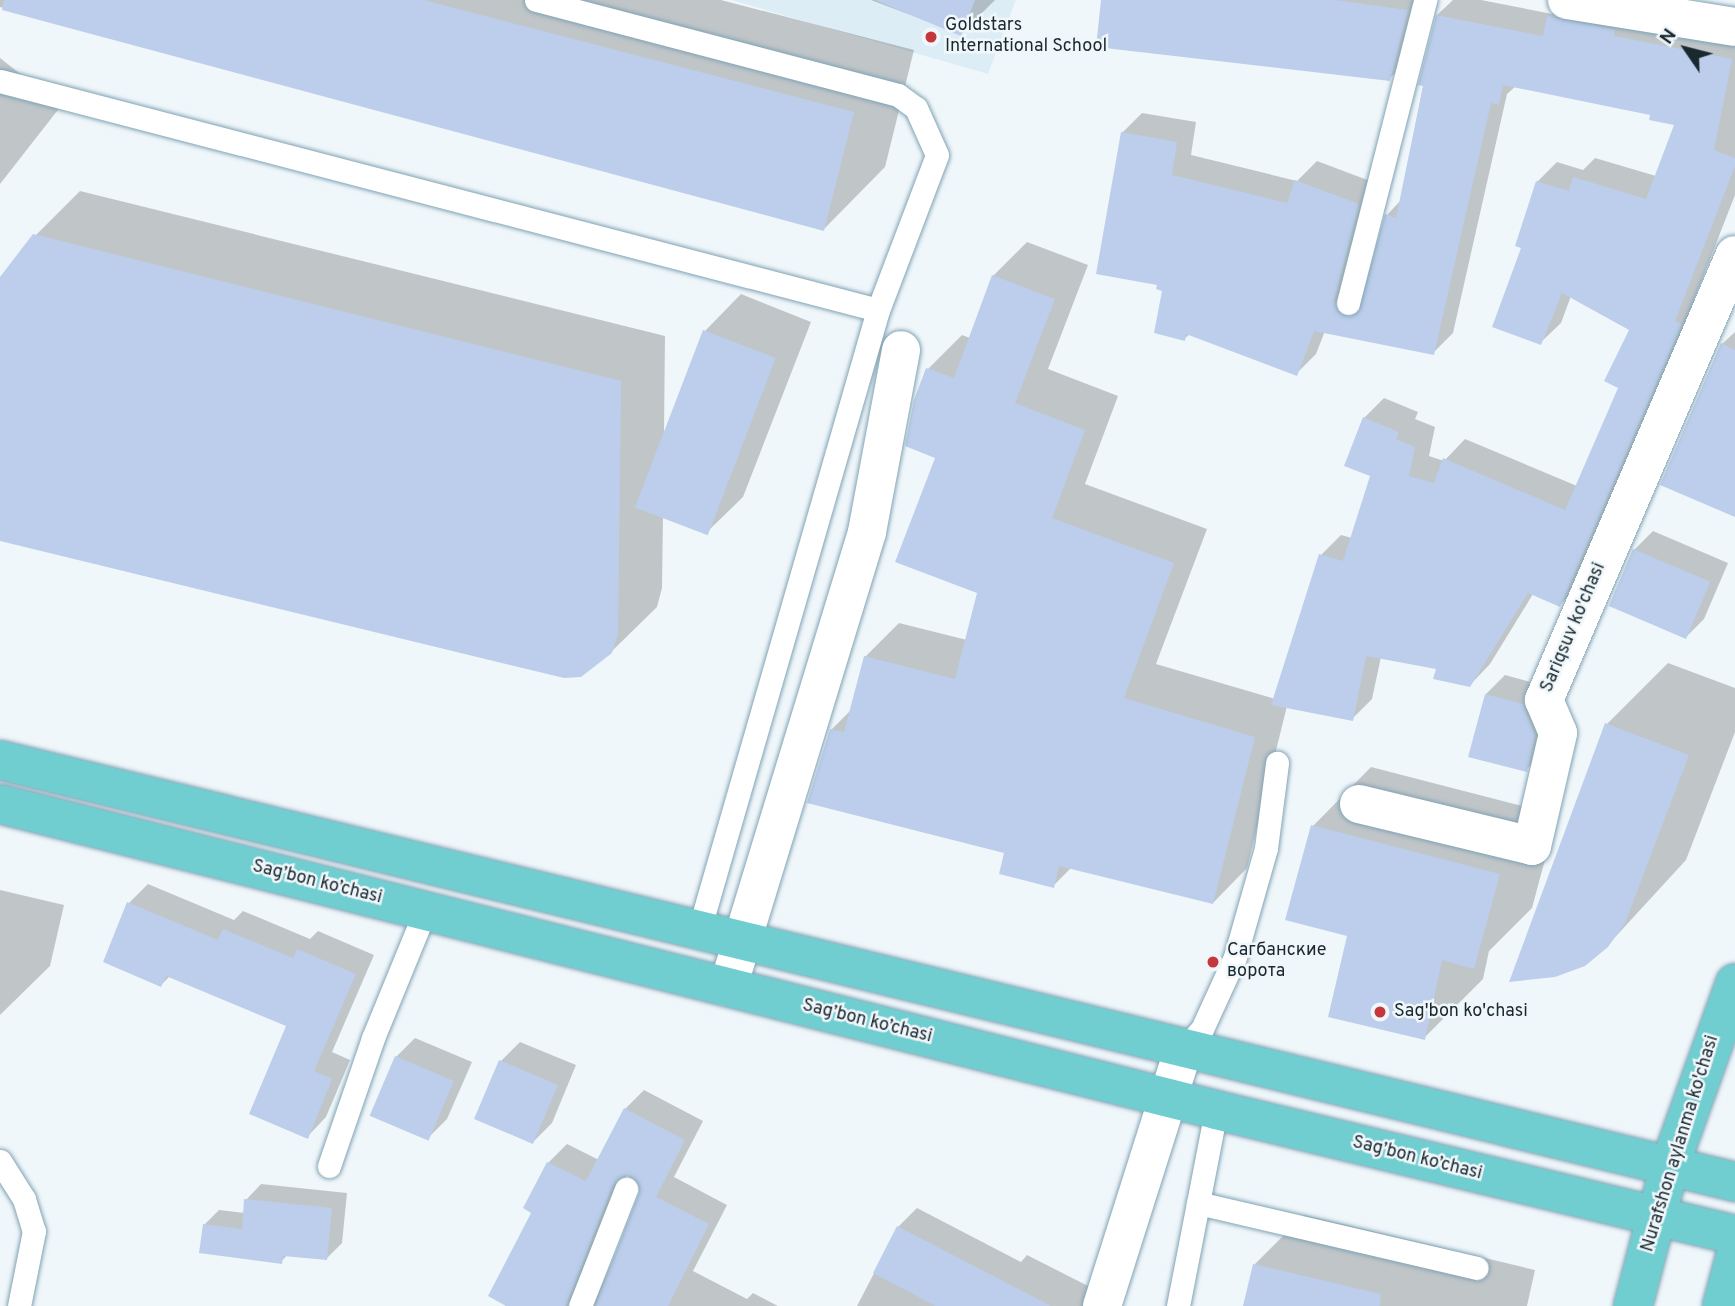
<!DOCTYPE html>
<html>
<head>
<meta charset="utf-8">
<style>
  body { margin:0 }
  #map { position:relative; width:1735px; height:1306px; overflow:hidden; background:#f0f7fb; font-family:Overpass,sans-serif }
  div>[style] { position:absolute }
  .built>* { inset:0; background:#dcedf6 }
  .shadow>* { inset:0; background:#0003 }
  .building>* { inset:0; background:#bcceeb; transform-origin:0 0 }
  .roads { filter:drop-shadow(0 0 2px #81a3b4) drop-shadow(0 0 2px #81a3b4) }
  .lane>* { height:23px; margin:-11.5px; padding:0 11.5px; transform-origin:11.5px; border-radius:11.5px; background:#fff }
  .street>* { height:38px; margin:-19px; padding:0 19px; transform-origin:19px; border-radius:19px; background:#fff }
  .primary>* { height:38px; margin:-19px; padding:0 19px; transform-origin:19px; border-radius:19px; background:#70cdd0 }
  .dots>* { width:19px; height:19px; translate:-50% -50%; box-sizing:border-box; border:4px solid #f0f7fb; border-radius:50% }
  span { translate:-50% -50%; white-space:nowrap; text-align:center; line-height:1.15; -webkit-text-stroke:5px #f0f7fb; paint-order:stroke }
  .poi-label { font-size:18px; color:#1a282f }
  .left { translate:0 -50%; text-align:left }
  .street-label { font-size:18px; color:#1a282f }
  .north { position:absolute; left:1651px; top:14px; width:70px; height:70px; -webkit-text-stroke:5px #f0f7fb; paint-order:stroke; rotate:305deg; font-size:19px; font-weight:700; line-height:28px; text-align:center; color:#1a282f }
  .north::after { content:''; display:block; margin:auto; width:24px; height:32px; background:#1a282f; clip-path:polygon(50% 0,100% 100%,50% 72%,0 100%) }
</style>
</head>
<body>
<div id="map">
  <div class="built">
    <div style="clip-path:polygon(731px 0,1016px 0,988px 74px)"></div>
  </div>
  <div class="shadow">
    <div style="clip-path:polygon(0 0,721px 0,914px 50px,885px 167px,824px 229px,0 7px)"></div>
    <div style="clip-path:polygon(871px 0,995px 0,961px 34px)"></div>
    <div style="clip-path:polygon(1103px 0,1424px 0,1409px 60px,1389px 79px)"></div>
    <div style="clip-path:polygon(1453px 0,1481px 0,1552px 14px,1566px 0,1735px 36px,1735px 195px,1694px 300px,1701px 304px,1580px 585px,1560px 605px,1533px 594px,1490px 664px,1470px 685px,1438px 668px,1381px 657px,1372px 699px,1352px 719px,1287px 706px,1247px 868px,1213px 903px,1071px 868px,1053px 886px,831px 730px,852px 709px,865px 657px,899px 623px,967px 640px,979px 592px,916px 400px,928px 369px,962px 335px,970px 338px,993px 276px,1027px 242px,1088px 265px,1048px 369px,1118px 396px,1085px 484px,1207px 529px,1156px 664px,1275px 699px,1321px 555px,1341px 535px,1352px 538px,1372px 475px,1364px 418px,1384px 398px,1418px 412px,1415px 419px,1435px 427px,1429px 456px,1444px 461px,1465px 439px,1577px 486px,1621px 387px,1631px 329px,1571px 296px,1561px 323px,1540px 343px,1524px 247px,1537px 182px,1557px 162px,1583px 170px,1595px 158px,1656px 176px,1676px 124px,1652px 113px,1516px 86px,1507px 94px,1453px 333px,1433px 353px,1325px 331px,1316px 354px,1296px 374px,1190px 334px,1184px 339px,1165px 289px,1122px 133px,1142px 113px,1196px 122px,1191px 155px,1297px 181px,1317px 161px,1378px 184px,1359px 294px,1366px 295px,1387px 215px,1401px 200px,1437px 15px)"></div>
    <div style="clip-path:polygon(0 58px,61px 106px,0 184px)"></div>
    <div style="clip-path:polygon(80px 191px,665px 336px,664px 434px,705px 331px,741px 294px,811px 322px,743px 497px,706px 533px,663px 516px,662px 588px,657px 607px,611px 652px,0 540px,0 280px,35px 236px)"></div>
    <div style="clip-path:polygon(1735px 332px,1735px 515px,1722px 344px)"></div>
    <div style="clip-path:polygon(1653px 531px,1728px 563px,1704px 619px,1685px 638px,1634px 550px)"></div>
    <div style="clip-path:polygon(1668px 663px,1735px 688px,1735px 732px,1686px 860px,1607px 946px,1607px 724px)"></div>
    <div style="clip-path:polygon(1505px 675px,1542px 685px,1545px 751px,1526px 770px,1486px 694px)"></div>
    <div style="clip-path:polygon(1371px 767px,1557px 815px,1532px 908px,1489px 951px,1483px 979px,1424px 1038px,1349px 935px,1313px 826px)"></div>
    <div style="clip-path:polygon(148px 884px,234px 920px,243px 911px,310px 939px,318px 931px,374px 955px,332px 1052px,350px 1060px,326px 1117px,307px 1137px,288px 1025px,171px 975px,161px 985px,129px 903px)"></div>
    <div style="clip-path:polygon(0 890px,64px 905px,50px 966px,0 1015px)"></div>
    <div style="clip-path:polygon(415px 1038px,472px 1062px,447px 1119px,428px 1138px,396px 1057px)"></div>
    <div style="clip-path:polygon(520px 1042px,576px 1065px,552px 1123px,533px 1142px,476px 1118px,501px 1061px)"></div>
    <div style="clip-path:polygon(evenodd,644px 1090px,703px 1121px,674px 1177px,727px 1205px,693px 1271px,747px 1299px,753px 1293px,778px 1306px,510px 1306px,548px 1163px,567px 1144px,599px 1160px,625px 1109px,644px 1090px,627px 1174px,641px 1186px,641px 1195px,595px 1301px,587px 1295px,585px 1280px,627px 1174px)"></div>
    <div style="clip-path:polygon(261px 1184px,347px 1193px,342px 1243px,327px 1258px,288px 1254px,281px 1262px,204px 1225px,219px 1210px,245px 1213px,246px 1200px)"></div>
    <div style="clip-path:polygon(917px 1208px,1021px 1262px,1027px 1255px,1094px 1289px,1086px 1306px,857px 1306px,898px 1227px)"></div>
    <div style="clip-path:polygon(1304px 1215px,1535px 1270px,1527px 1306px,1245px 1306px,1255px 1264px)"></div>
  </div>
  <div class="building">
    <div style="clip-path:polygon(4px 0,424px 0,854px 112px,824px 231px,2px 10px)"></div>
    <div style="clip-path:polygon(875px 0,975px 0,961px 36px)"></div>
    <div style="clip-path:polygon(1101px 0,1335px 0,1408px 10px,1390px 81px,1096px 47px)"></div>
    <div style="clip-path:polygon(1436px 15px,1543px 36px,1547px 16px,1615px 30px,1614px 36px,1732px 59px,1714px 150px,1735px 158px,1735px 166px,1675px 321px,1682px 324px,1560px 607px,1528px 593px,1470px 687px,1433px 679px,1436px 669px,1366px 656px,1353px 721px,1271px 705px,1319px 554px,1343px 561px,1370px 476px,1344px 466px,1363px 417px,1399px 432px,1396px 439px,1415px 447px,1409px 476px,1434px 483px,1443px 458px,1565px 510px,1618px 388px,1604px 381px,1629px 330px,1562px 293px,1541px 345px,1492px 327px,1521px 248px,1515px 246px,1536px 181px,1569px 191px,1573px 177px,1646px 199px,1674px 125px,1649px 120px,1650px 115px,1503px 85px,1499px 105px,1491px 103px,1434px 355px,1314px 331px,1297px 376px,1186px 334px,1185px 341px,1154px 333px,1162px 291px,1156px 289px,1157px 285px,1096px 274px,1121px 132px,1177px 142px,1172px 175px,1287px 203px,1295px 180px,1359px 204px,1334px 300px,1339px 313px,1357px 313px,1385px 214px,1396px 218px,1423px 86px,1418px 85px)"></div>
    <div style="clip-path:polygon(33px 234px,621px 381px,618px 634px,612px 653px,581px 677px,564px 678px,0 541px,0 277px)"></div>
    <div style="clip-path:polygon(992px 275px,1055px 299px,1015px 403px,1085px 430px,1052px 518px,1174px 563px,1124px 698px,1255px 737px,1213px 904px,1059px 866px,1054px 888px,999px 874px,1004px 853px,807px 803px,830px 729px,844px 732px,864px 656px,955px 679px,977px 593px,895px 562px,935px 458px,905px 446px,914px 400px,926px 368px,954px 378px)"></div>
    <div style="left:703px;top:330px;width:78px;height:190px;rotate:21deg"></div>
    <div style="clip-path:polygon(1721px 343px,1735px 350px,1735px 517px,1660px 485px)"></div>
    <div style="left:1633px;top:549px;width:84px;height:62px;rotate:23deg"></div>
    <div style="clip-path:polygon(1485px 694px,1523px 704px,1535px 735px,1527px 772px,1468px 757px)"></div>
    <div style="clip-path:polygon(1605px 723px,1689px 755px,1625px 923px,1608px 947px,1585px 966px,1555px 977px,1509px 982px)"></div>
    <div style="clip-path:polygon(1311px 825px,1500px 874px,1474px 969px,1442px 960px,1425px 1040px,1328px 1017px,1347px 936px,1285px 920px)"></div>
    <div style="clip-path:polygon(127px 902px,218px 940px,223px 929px,293px 958px,297px 949px,356px 974px,314px 1071px,332px 1079px,308px 1139px,249px 1114px,286px 1026px,166px 976px,161px 987px,103px 962px)"></div>
    <div style="left:395px;top:1056px;width:64px;height:65px;rotate:23deg"></div>
    <div style="left:499px;top:1060px;width:64px;height:64px;rotate:23deg"></div>
    <div style="clip-path:polygon(624px 1108px,685px 1140px,656px 1197px,709px 1224px,668px 1306px,595px 1306px,639px 1193px,636px 1180px,625px 1175px,613px 1184px,566px 1306px,506px 1306px,488px 1296px,531px 1213px,523px 1208px,547px 1162px,586px 1181px)"></div>
    <div style="clip-path:polygon(244px 1199px,332px 1208px,327px 1260px,283px 1256px,282px 1264px,199px 1253px,203px 1224px,242px 1229px)"></div>
    <div style="clip-path:polygon(897px 1226px,1051px 1306px,936px 1306px,873px 1273px)"></div>
    <div style="clip-path:polygon(1253px 1264px,1381px 1294px,1380px 1306px,1243px 1306px)"></div>
  </div>
  <div class="roads">
    <div class="lane">
      <div style="left:536px;top:0;width:374px;rotate:14.7deg"></div>
      <div style="left:898px;top:95px;width:22px;rotate:36deg"></div>
      <div style="left:916px;top:108px;width:51px;rotate:65.9deg"></div>
      <div style="left:937px;top:155px;width:166px;rotate:110.8deg"></div>
      <div style="left:0;top:81px;width:907px;rotate:14.62deg"></div>
      <div style="left:878px;top:310px;width:645px;rotate:106.1deg"></div>
      <div style="left:1348px;top:303px;width:313px;rotate:-75.7deg"></div>
      <div style="left:1183px;top:1050px;width:28px;rotate:-48deg"></div>
      <div style="left:1202px;top:1029px;width:79px;rotate:-65.4deg"></div>
      <div style="left:1235px;top:957px;width:113px;rotate:-74.1deg"></div>
      <div style="left:1266px;top:848px;width:86px;rotate:-82.6deg"></div>
      <div style="left:0;top:1161px;width:45px;rotate:57.7deg"></div>
      <div style="left:24px;top:1199px;width:34px;rotate:73deg"></div>
      <div style="left:34px;top:1231px;width:76px;rotate:101.3deg"></div>
      <div style="left:329px;top:1166px;width:135px;rotate:-71deg"></div>
      <div style="left:373px;top:1038px;width:139px;rotate:-67.7deg"></div>
      <div style="left:1198px;top:1203px;width:286px;rotate:13.1deg"></div>
      <div style="left:580px;top:1306px;width:126px;rotate:-68.5deg"></div>
      <div style="left:1178px;top:1306px;width:200px;rotate:-79deg"></div>
    </div>
    <div class="street">
      <div style="left:1567px;top:0;width:170px;rotate:9.1deg"></div>
      <div style="left:1359px;top:804px;width:178px;rotate:13.6deg"></div>
      <div style="left:1532px;top:846px;width:116px;rotate:-77deg"></div>
      <div style="left:1558px;top:733px;width:36px;rotate:-113deg"></div>
      <div style="left:1544px;top:700px;width:484px;rotate:-66.8deg"></div>
      <div style="left:728px;top:987px;width:476px;rotate:-73deg"></div>
      <div style="left:867px;top:532px;width:185px;rotate:-79.4deg"></div>
      <div style="left:1102px;top:1306px;width:269px;rotate:-72.4deg"></div>
    </div>
    <div class="primary">
      <div style="left:0;top:760px;width:1786px;rotate:13.67deg"></div>
      <div style="left:0;top:804px;width:1254px;rotate:14.12deg"></div>
      <div style="left:1216px;top:1110px;width:534px;rotate:13.54deg"></div>
      <div style="left:1633px;top:1306px;width:146px;rotate:-75.3deg"></div>
      <div style="left:1670px;top:1165px;width:193px;rotate:-70.3deg"></div>
      <div style="left:1722px;top:1306px;width:51px;rotate:-75.1deg"></div>
    </div>
  </div>
  <div class="dots">
    <div style="left:931px;top:37px;background:#c6373b"></div>
    <div style="left:1213px;top:962px;background:#c6373b"></div>
    <div style="left:1380px;top:1012px;background:#c6373b"></div>
  </div>
  <div class="poi-label">
    <span class="left" style="left:945px;top:37px">Goldstars<br>International School</span>
    <span class="left" style="left:1227px;top:962px">Сагбанские<br>ворота</span>
    <span class="left" style="left:1394px;top:1012px">Sag'bon ko'chasi</span>
  </div>
  <div class="street-label">
    <span style="left:1574px;top:628px;rotate:-67deg">Sariqsuv ko'chasi</span>
    <span style="left:317px;top:883px;rotate:14deg">Sag’bon ko’chasi</span>
    <span style="left:867px;top:1022px;rotate:14deg">Sag’bon ko’chasi</span>
    <span style="left:1681px;top:1144px;rotate:-73deg">Nurafshon aylanma ko'chasi</span>
    <span style="left:1417px;top:1159px;rotate:14deg">Sag’bon ko’chasi</span>
  </div>
  <div class="north">N</div>
</div>
</body>
</html>
